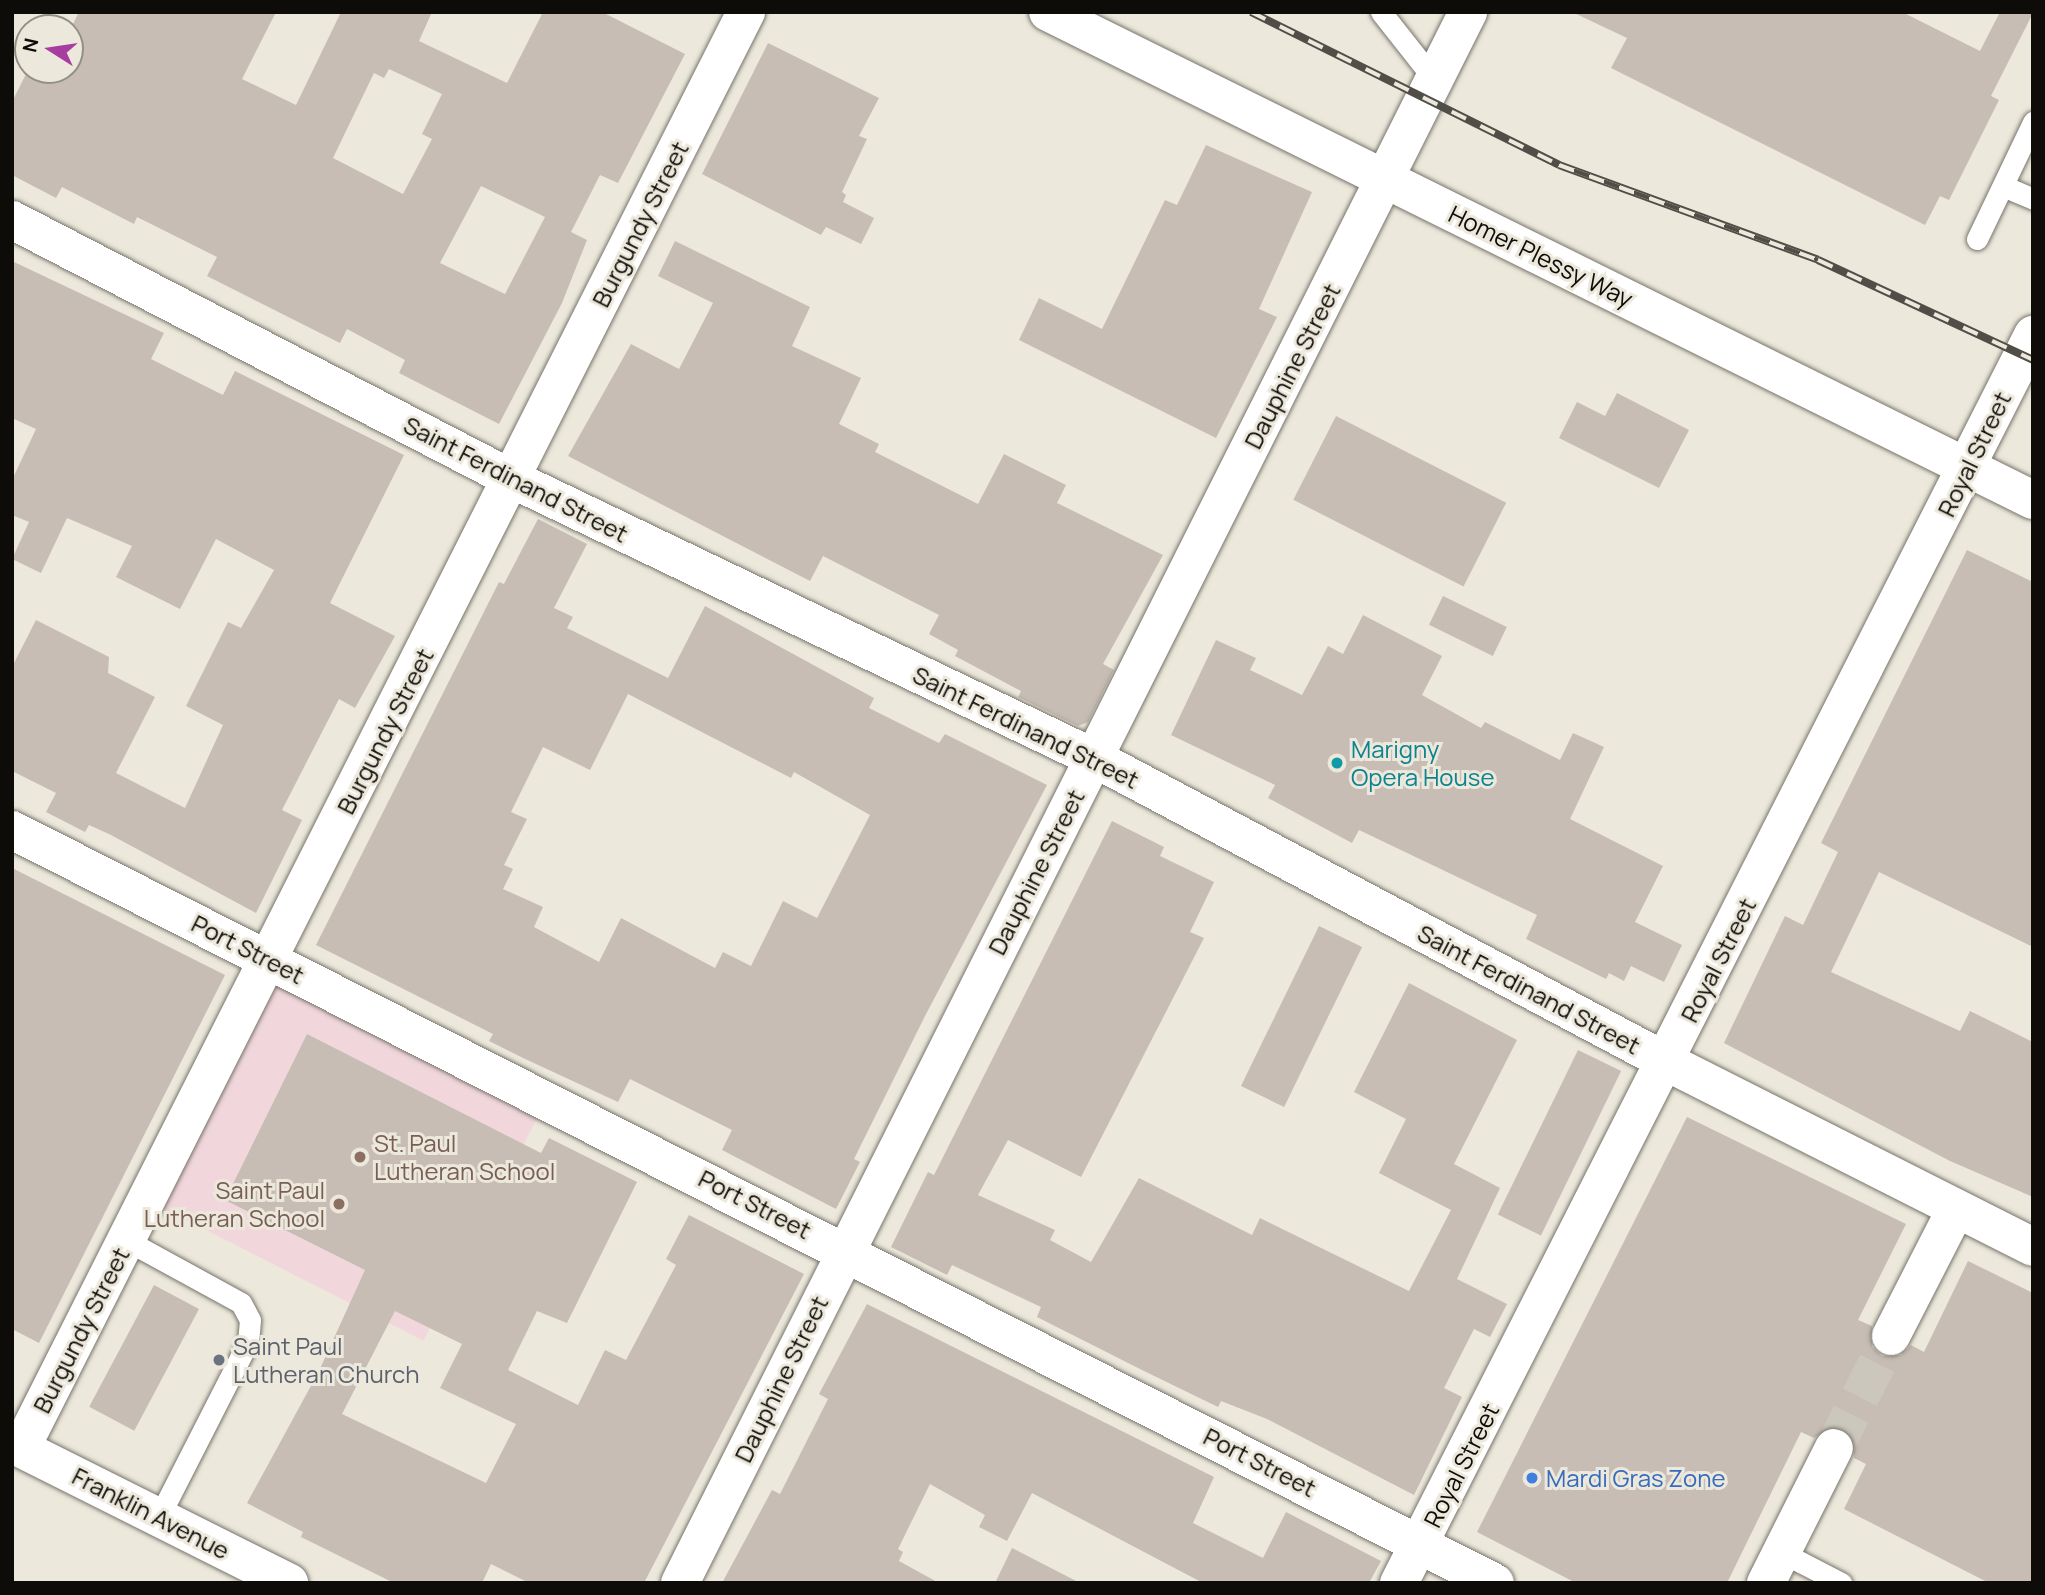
<!DOCTYPE html>
<html>
<head>
<meta charset="utf-8">
<style>
  body { margin:0 }
  #map { position:relative; width:2045px; height:1595px; overflow:hidden; background:#ece8dc; font-family:Manrope,sans-serif }
  div>[style] { position:absolute }
  .education>* { inset:0; background:#f1d7dc; transform-origin:0 0 }
  .building>* { inset:0; background:#c7bdb4; transform-origin:0 0 }
  .minor-tunnel>* { height:38px; margin-top:-19px; transform-origin:0; background:repeating-linear-gradient(90deg,#cbc7bc 0 38px,transparent 0 57px) }
  .roads { filter:drop-shadow(0 0 2px #78746a) drop-shadow(0 0 2px #78746a) }
  .service>* { height:21px; margin:-10.5px; padding:0 10.5px; transform-origin:10.5px; border-radius:10.5px; background:#fff }
  .minor>* { height:38px; margin:-19px; padding:0 19px; transform-origin:19px; border-radius:19px; background:#fff }
  .tertiary>* { height:38px; margin:-19px; padding:0 19px; transform-origin:19px; border-radius:19px; background:#fff }
  .rail>* { height:8px; margin-top:-4px; transform-origin:0; background:repeating-linear-gradient(90deg,#ece8dc 0 16px,#504e47 0 32px); box-sizing:border-box; border-block:2px solid #504e47 }
  .dots>* { width:19px; height:19px; translate:-50% -50%; box-sizing:border-box; border:4px solid #ece8dc; border-radius:50% }
  span { translate:-50% -50%; white-space:nowrap; text-align:center; line-height:1.15; -webkit-text-stroke:6px #ece8dc; paint-order:stroke }
  .street-label { font-size:24px; color:#0e0c08 }
  .culture-label { font-size:24px; color:#0d838f }
  .left { translate:0 -50%; text-align:left }
  .education-label { font-size:24px; color:#785e54 }
  .right { translate:-100% -50%; text-align:right }
  .worship-label { font-size:24px; color:#5b616d }
  .shop-label { font-size:24px; color:#366cbe }
  .frame { position:absolute; inset:0; border:14px solid #0e0c08; pointer-events:none }
  .north { position:absolute; left:14px; top:14px; width:70px; height:70px; box-sizing:border-box; background:#ece8dc; border:2px solid #939087; border-radius:50%; rotate:282deg; font-size:19px; font-weight:700; line-height:28px; text-align:center; color:#0e0c08 }
  .north::after { content:''; display:block; margin:auto; width:24px; height:32px; background:#a63d9f; clip-path:polygon(50% 0,100% 100%,50% 72%,0 100%) }
</style>
</head>
<body>
<div id="map">
  <div class="education">
    <div style="left:269px;top:959px;width:311px;height:270px;rotate:27deg"></div>
  </div>
  <div class="building">
    <div style="clip-path:polygon(evenodd,79px 12px,276px 12px,242px 79px,296px 105px,341px 12px,432px 12px,419px 41px,507px 83px,543px 12px,602px 12px,685px 54px,618px 183px,600px 175px,571px 232px,587px 240px,562px 303px,499px 424px,399px 373px,405px 360px,347px 329px,340px 343px,207px 276px,217px 257px,137px 217px,134px 224px,62px 187px,56px 198px,12px 175px,12px 102px,28px 70px,70px 70px,70px 30px,79px 12px,389px 69px,442px 94px,422px 134px,432px 139px,403px 194px,333px 158px,374px 73px,384px 78px,389px 69px,79px 12px,481px 186px,545px 217px,505px 294px,440px 263px,481px 186px)"></div>
    <div style="clip-path:polygon(1572px 12px,1902px 12px,1980px 51px,2000px 12px,2033px 13px,1991px 96px,1999px 100px,1949px 200px,1940px 196px,1925px 225px,1611px 68px,1627px 38px)"></div>
    <div style="clip-path:polygon(768px 43px,879px 98px,859px 136px,867px 139px,842px 192px,846px 195px,843px 202px,874px 218px,861px 244px,826px 227px,821px 235px,702px 174px)"></div>
    <div style="clip-path:polygon(1206px 145px,1312px 192px,1259px 309px,1277px 317px,1216px 438px,1019px 340px,1039px 298px,1102px 329px,1165px 200px,1177px 205px)"></div>
    <div style="clip-path:polygon(675px 241px,810px 307px,792px 346px,861px 378px,839px 424px,879px 444px,875px 452px,978px 504px,1004px 454px,1066px 485px,1057px 503px,1163px 555px,1103px 664px,1114px 670px,1088px 722px,1078px 726px,1018px 697px,1021px 691px,955px 656px,958px 650px,929px 634px,939px 615px,823px 556px,810px 581px,568px 456px,631px 344px,679px 369px,713px 303px,658px 276px)"></div>
    <div style="clip-path:polygon(12px 261px,164px 333px,151px 359px,223px 395px,235px 371px,404px 455px,330px 603px,395px 636px,355px 708px,339px 699px,282px 810px,302px 820px,256px 913px,111px 835px,89px 825px,85px 832px,46px 812px,56px 793px,12px 771px,12px 667px,36px 620px,109px 657px,108px 673px,155px 697px,116px 773px,185px 808px,223px 725px,186px 706px,228px 622px,241px 628px,274px 570px,216px 539px,180px 609px,116px 577px,132px 546px,67px 518px,41px 573px,12px 559px,29px 522px,12px 515px,12px 480px,36px 429px,12px 418px)"></div>
    <div style="clip-path:polygon(1617px 393px,1689px 430px,1659px 488px,1559px 438px,1577px 402px,1605px 416px)"></div>
    <div style="left:1336px;top:416px;width:191px;height:94px;rotate:27deg"></div>
    <div style="clip-path:polygon(evenodd,538px 519px,587px 544px,554px 608px,573px 617px,567px 628px,668px 678px,705px 606px,874px 698px,869px 708px,939px 743px,945px 734px,1047px 785px,925px 1016px,854px 1159px,860px 1162px,836px 1209px,722px 1150px,732px 1130px,630px 1079px,618px 1102px,523px 1058px,489px 1041px,493px 1034px,316px 945px,499px 582px,504px 584px,538px 519px,628px 694px,791px 778px,794px 772px,870px 815px,817px 918px,783px 901px,751px 966px,723px 952px,715px 968px,621px 918px,599px 962px,534px 927px,543px 907px,503px 889px,513px 869px,504px 865px,527px 819px,511px 812px,543px 747px,590px 770px,628px 694px)"></div>
    <div style="clip-path:polygon(1967px 550px,2033px 582px,2033px 947px,1879px 872px,1831px 972px,1960px 1031px,1970px 1011px,2033px 1042px,2033px 1197px,1950px 1161px,1724px 1043px,1785px 916px,1803px 925px,1838px 852px,1821px 843px)"></div>
    <div style="left:1443px;top:596px;width:71px;height:32px;rotate:26deg"></div>
    <div style="clip-path:polygon(1363px 615px,1442px 656px,1422px 695px,1481px 728px,1485px 722px,1560px 760px,1573px 733px,1604px 747px,1570px 819px,1663px 866px,1635px 922px,1682px 945px,1664px 982px,1631px 966px,1624px 981px,1609px 973px,1606px 979px,1526px 939px,1537px 915px,1359px 830px,1352px 843px,1268px 798px,1275px 785px,1171px 735px,1216px 640px,1256px 658px,1250px 670px,1302px 695px,1328px 646px,1343px 654px)"></div>
    <div style="clip-path:polygon(1112px 821px,1164px 847px,1160px 856px,1214px 882px,1190px 932px,1204px 938px,1081px 1177px,1008px 1140px,978px 1195px,1055px 1230px,1050px 1240px,1091px 1262px,1139px 1178px,1252px 1235px,1260px 1218px,1409px 1291px,1451px 1210px,1379px 1173px,1406px 1119px,1354px 1092px,1409px 983px,1517px 1040px,1454px 1164px,1500px 1188px,1457px 1279px,1507px 1304px,1490px 1337px,1474px 1329px,1444px 1388px,1462px 1397px,1414px 1495px,1267px 1419px,1221px 1401px,1218px 1407px,1142px 1370px,1037px 1317px,1041px 1307px,952px 1265px,947px 1275px,891px 1247px,928px 1172px,934px 1175px)"></div>
    <div style="clip-path:polygon(12px 868px,225px 975px,39px 1343px,12px 1329px)"></div>
    <div style="left:1319px;top:926px;width:48px;height:178px;rotate:26deg"></div>
    <div style="clip-path:polygon(evenodd,307px 1034px,541px 1153px,549px 1138px,637px 1182px,567px 1323px,537px 1311px,508px 1370px,578px 1405px,605px 1350px,626px 1360px,676px 1265px,666px 1259px,689px 1215px,804px 1274px,644px 1583px,529px 1583px,491px 1564px,482px 1583px,394px 1583px,301px 1537px,303px 1532px,247px 1503px,318px 1373px,365px 1270px,225px 1200px,307px 1034px,395px 1311px,462px 1344px,440px 1388px,516px 1424px,486px 1483px,342px 1414px,395px 1311px)"></div>
    <div style="left:1578px;top:1050px;width:48px;height:183px;rotate:26deg"></div>
    <div style="clip-path:polygon(1687px 1117px,1906px 1224px,1858px 1320px,1872px 1326px,1872px 1347px,1882px 1356px,1902px 1355px,1911px 1345px,1924px 1352px,1968px 1261px,2033px 1293px,2033px 1583px,1989px 1583px,1844px 1509px,1866px 1464px,1854px 1458px,1852px 1435px,1833px 1426px,1814px 1438px,1801px 1432px,1727px 1583px,1576px 1583px,1477px 1532px)"></div>
    <div style="left:154px;top:1285px;width:51px;height:138px;rotate:28deg"></div>
    <div style="clip-path:polygon(867px 1304px,1214px 1477px,1193px 1523px,1263px 1558px,1286px 1512px,1381px 1561px,1369px 1583px,1203px 1583px,1032px 1493px,1007px 1541px,979px 1527px,985px 1515px,930px 1484px,898px 1549px,903px 1552px,899px 1561px,939px 1583px,722px 1583px,772px 1490px,780px 1494px,828px 1399px,819px 1394px)"></div>
    <div style="clip-path:polygon(1012px 1548px,1080px 1583px,995px 1583px)"></div>
  </div>
  <div class="minor-tunnel">
    <div style="left:1834px;top:1448px;width:126px;rotate:-63deg"></div>
  </div>
  <div class="roads">
    <div class="service">
      <div style="left:1381px;top:12px;width:85px;rotate:51.7deg"></div>
      <div style="left:2003px;top:186px;width:33px;rotate:23deg"></div>
      <div style="left:1977px;top:239px;width:130px;rotate:-64.4deg"></div>
      <div style="left:126px;top:1240px;width:131px;rotate:28.7deg"></div>
      <div style="left:241px;top:1303px;width:19px;rotate:62deg"></div>
      <div style="left:250px;top:1320px;width:22px;rotate:95deg"></div>
      <div style="left:248px;top:1342px;width:196px;rotate:117deg"></div>
      <div style="left:1781px;top:1552px;width:68px;rotate:27.3deg"></div>
    </div>
    <div class="minor">
      <div style="left:1048px;top:12px;width:1099px;rotate:26.36deg"></div>
      <div style="left:12px;top:220px;width:563px;rotate:27.38deg"></div>
      <div style="left:512px;top:479px;width:645px;rotate:25.61deg"></div>
      <div style="left:1094px;top:758px;width:649px;rotate:27.95deg"></div>
      <div style="left:1667px;top:1062px;width:410px;rotate:26.8deg"></div>
      <div style="left:12px;top:830px;width:1663px;rotate:26.92deg"></div>
      <div style="left:1891px;top:1336px;width:143px;rotate:-62.9deg"></div>
      <div style="left:21px;top:1448px;width:1609px;rotate:-63.21deg"></div>
      <div style="left:680px;top:1583px;width:1758px;rotate:-63.36deg"></div>
      <div style="left:1399px;top:1583px;width:1400px;rotate:-63.07deg"></div>
      <div style="left:1766px;top:1583px;width:151px;rotate:-63.3deg"></div>
    </div>
    <div class="tertiary">
      <div style="left:12px;top:1444px;width:310px;rotate:26.6deg"></div>
    </div>
  </div>
  <div class="rail">
    <div style="left:1251px;top:12px;width:344px;rotate:26.4deg"></div>
    <div style="left:1559px;top:165px;width:276px;rotate:20.1deg"></div>
    <div style="left:1818px;top:260px;width:237px;rotate:24.9deg"></div>
  </div>
  <div class="dots">
    <div style="left:1337px;top:763px;background:#0f9aa8"></div>
    <div style="left:360px;top:1157px;background:#8d6e63"></div>
    <div style="left:339px;top:1204px;background:#8d6e63"></div>
    <div style="left:219px;top:1360px;background:#6b7280"></div>
    <div style="left:1532px;top:1478px;background:#3f7fe0"></div>
  </div>
  <div class="street-label">
    <span style="left:640px;top:224px;rotate:-63deg">Burgundy Street</span>
    <span style="left:1541px;top:256px;rotate:26deg">Homer Plessy Way</span>
    <span style="left:1292px;top:366px;rotate:-63deg">Dauphine Street</span>
    <span style="left:1974px;top:454px;rotate:-64deg">Royal Street</span>
    <span style="left:516px;top:479px;rotate:27deg">Saint Ferdinand Street</span>
    <span style="left:1026px;top:727px;rotate:26deg">Saint Ferdinand Street</span>
    <span style="left:385px;top:731px;rotate:-63deg">Burgundy Street</span>
    <span style="left:1036px;top:872px;rotate:-63deg">Dauphine Street</span>
    <span style="left:248px;top:949px;rotate:27deg">Port Street</span>
    <span style="left:1718px;top:960px;rotate:-63deg">Royal Street</span>
    <span style="left:1529px;top:989px;rotate:28deg">Saint Ferdinand Street</span>
    <span style="left:755px;top:1204px;rotate:27deg">Port Street</span>
    <span style="left:81px;top:1330px;rotate:-63deg">Burgundy Street</span>
    <span style="left:781px;top:1379px;rotate:-64deg">Dauphine Street</span>
    <span style="left:1260px;top:1462px;rotate:27deg">Port Street</span>
    <span style="left:1461px;top:1465px;rotate:-63deg">Royal Street</span>
    <span style="left:151px;top:1513px;rotate:27deg">Franklin Avenue</span>
  </div>
  <div class="culture-label">
    <span class="left" style="left:1351px;top:763px">Marigny<br>Opera House</span>
  </div>
  <div class="education-label">
    <span class="left" style="left:374px;top:1157px">St. Paul<br>Lutheran School</span>
    <span class="right" style="left:325px;top:1204px">Saint Paul<br>Lutheran School</span>
  </div>
  <div class="worship-label">
    <span class="left" style="left:233px;top:1360px">Saint Paul<br>Lutheran Church</span>
  </div>
  <div class="shop-label">
    <span class="left" style="left:1546px;top:1478px">Mardi Gras Zone</span>
  </div>
  <div class="frame"></div>
  <div class="north">N</div>
</div>
</body>
</html>
